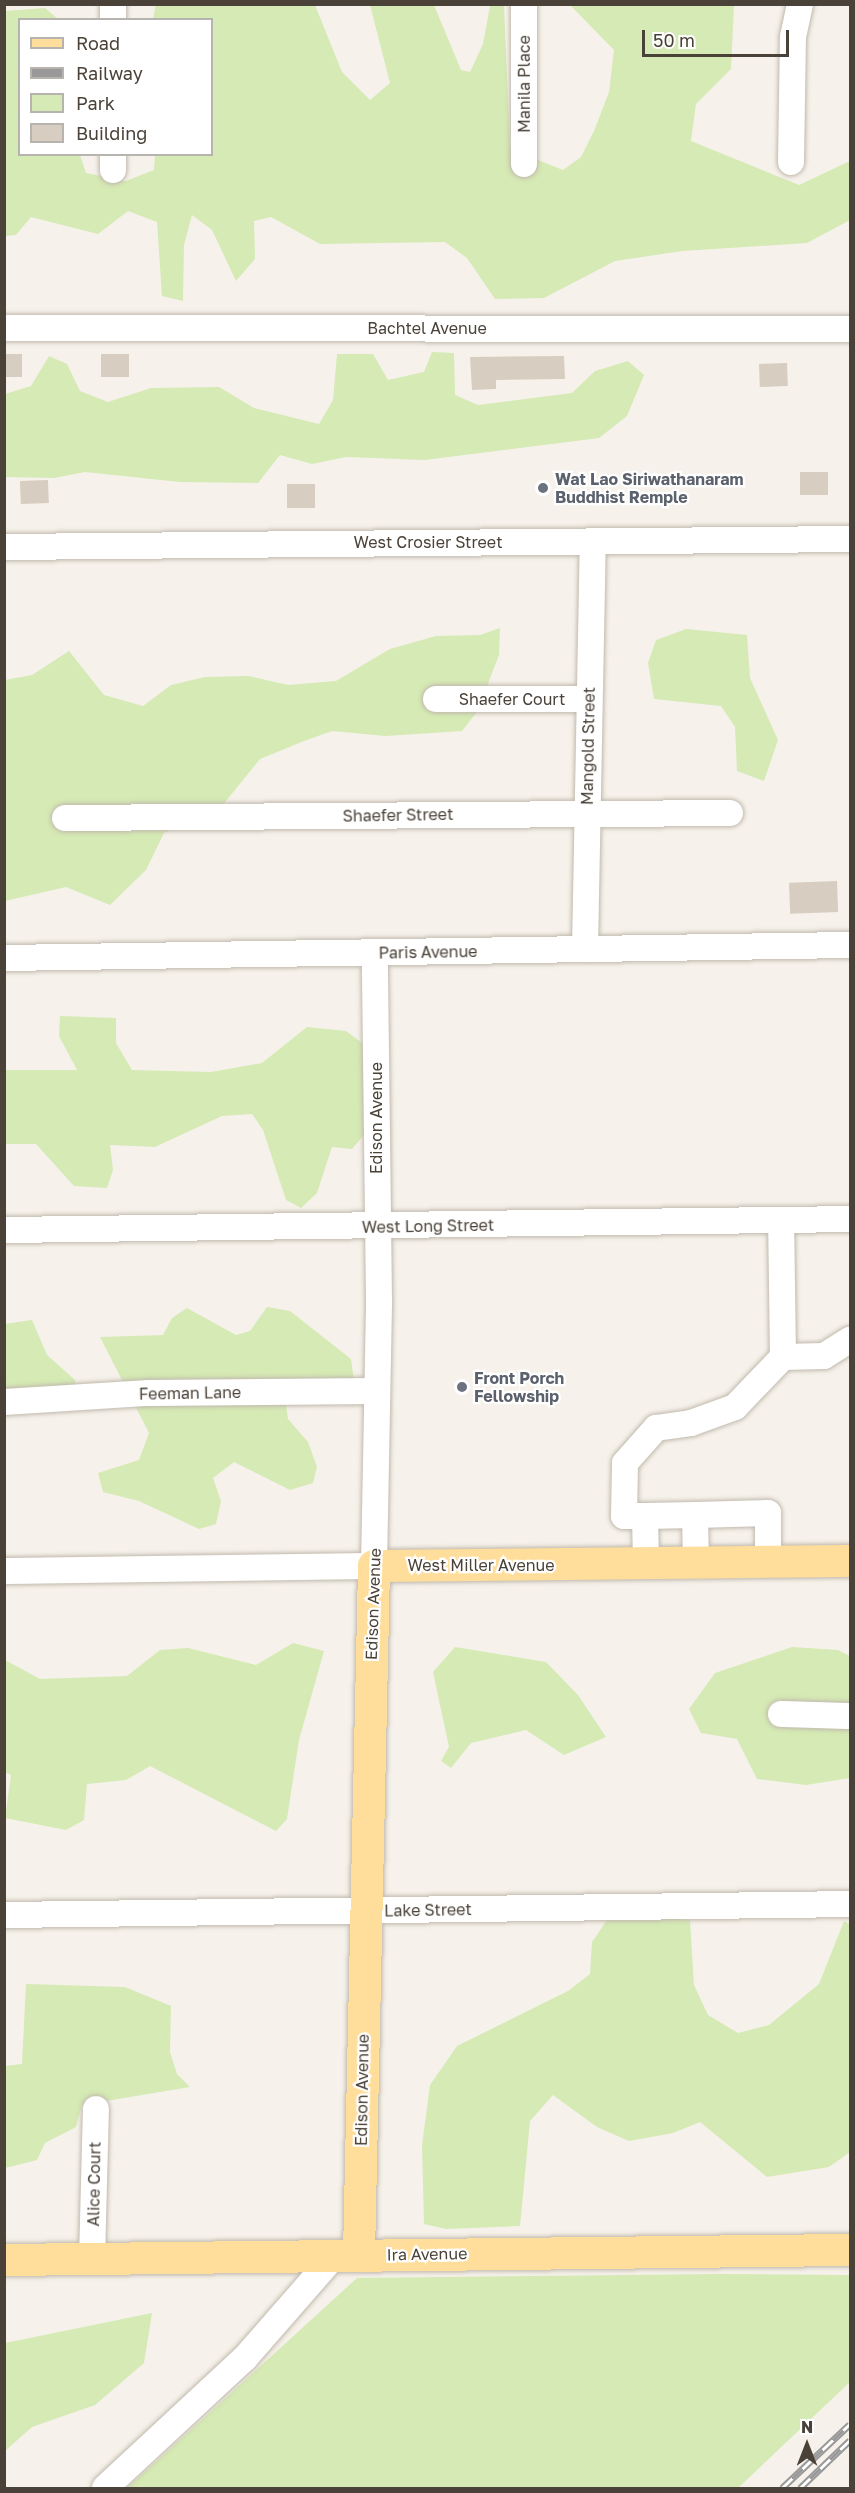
<!DOCTYPE html>
<html>
<head>
<meta charset="utf-8">
<style>
  body { margin:0 }
  #map { position:relative; width:855px; height:2493px; overflow:hidden; background:#f6f2eb; font-family:"Golos Text",sans-serif }
  div>[style] { position:absolute }
  .green>* { inset:0; background:#d5eab4 }
  .building>* { inset:0; background:#d7cdc0; transform-origin:0 0 }
  .roads { filter:drop-shadow(0 0 2px #c1b9ad) drop-shadow(0 0 2px #c1b9ad) }
  .minor>* { height:26px; margin:-13px; padding:0 13px; transform-origin:13px; border-radius:13px; background:#fff }
  .major>* { height:32px; margin:-16px; padding:0 16px; transform-origin:16px; border-radius:16px; background:#ffdd9b }
  .rail>* { height:7px; margin-top:-3.5px; transform-origin:0; background:repeating-linear-gradient(90deg,#fff 0 14px,#999 0 28px); box-sizing:border-box; border-block:2px solid #999 }
  .dots>* { width:16px; height:16px; translate:-50% -50%; box-sizing:border-box; border:3px solid #fff; border-radius:50% }
  span { translate:-50% -50%; white-space:nowrap; text-align:center; line-height:1.15; -webkit-text-stroke:4.5px #fff; paint-order:stroke }
  .street-label { font-size:16px; color:#4a4238 }
  .worship-label { font-size:16px; color:#5b616d; font-weight:700 }
  .left { translate:0 -50%; text-align:left }
  .frame { position:absolute; inset:0; border:6px solid #4a4238; pointer-events:none }
  .legend { position:absolute; left:18px; top:18px; width:195px; height:138px; box-sizing:border-box; background:#fff; border:2px solid #b7b3af; margin:0; padding:8px 10px; list-style:none; font-size:18px; color:#4a4238 }
  .legend li { display:flex; align-items:center; gap:12px; height:30px }
  .legend b { width:30px; border:2px solid #b7b3af }
  .north { position:absolute; left:777px; top:2415px; width:60px; height:60px; -webkit-text-stroke:4px #fff; paint-order:stroke; rotate:0deg; font-size:16px; font-weight:700; line-height:24px; text-align:center; color:#4a4238 }
  .north::after { content:''; display:block; margin:auto; width:21px; height:27px; background:#4a4238; clip-path:polygon(50% 0,100% 100%,50% 72%,0 100%) }
  .scale { position:absolute; left:642px; top:30px; width:147px; height:27px; box-sizing:border-box; border:3px solid #4a4238; border-top:0; padding-left:8px; font-size:18px; line-height:21px; white-space:nowrap; color:#4a4238; -webkit-text-stroke:4px #fff; paint-order:stroke }
</style>
</head>
<body>
<div id="map">
  <div class="green">
    <div style="clip-path:polygon(156px 4px,315px 5px,342px 72px,370px 100px,390px 83px,370px 5px,434px 5px,461px 70px,470px 72px,483px 44px,490px 6px,504px 5px,510px 149px,563px 170px,581px 157px,594px 131px,609px 92px,614px 50px,570px 5px,734px 5px,731px 69px,696px 104px,691px 141px,799px 185px,850px 161px,850px 220px,807px 243px,682px 251px,615px 261px,544px 298px,495px 299px,467px 258px,445px 242px,320px 244px,271px 217px,254px 221px,255px 259px,236px 281px,212px 230px,192px 215px,184px 245px,183px 301px,162px 296px,157px 222px,128px 211px,98px 234px,31px 217px,16px 235px,5px 236px,5px 11px,45px 8px,58px 19px,20px 20px,20px 154px,80px 155px,86px 173px,126px 181px,154px 170px,155px 155px,212px 154px,212px 20px,153px 19px)"></div>
    <div style="clip-path:polygon(432px 352px,454px 353px,455px 395px,478px 405px,572px 393px,595px 371px,628px 361px,644px 375px,627px 416px,599px 438px,425px 460px,346px 457px,312px 464px,280px 455px,258px 483px,180px 482px,85px 472px,54px 478px,5px 477px,5px 394px,31px 386px,49px 356px,67px 364px,80px 391px,108px 402px,151px 388px,219px 387px,254px 408px,319px 424px,333px 400px,337px 354px,373px 354px,388px 380px,424px 372px)"></div>
    <div style="clip-path:polygon(500px 628px,499px 655px,477px 712px,462px 731px,386px 736px,332px 731px,304px 741px,260px 759px,221px 807px,164px 833px,146px 870px,110px 905px,66px 887px,5px 901px,5px 680px,32px 675px,69px 651px,104px 695px,143px 706px,171px 685px,205px 677px,248px 676px,288px 685px,336px 681px,390px 649px,436px 636px,480px 635px)"></div>
    <div style="clip-path:polygon(686px 629px,747px 635px,750px 678px,778px 740px,764px 781px,737px 771px,735px 727px,721px 706px,654px 699px,648px 663px,656px 640px)"></div>
    <div style="clip-path:polygon(60px 1016px,116px 1018px,116px 1043px,132px 1070px,211px 1072px,262px 1063px,307px 1027px,346px 1031px,365px 1045px,368px 1130px,352px 1149px,332px 1147px,317px 1193px,301px 1208px,286px 1200px,263px 1130px,252px 1114px,222px 1116px,155px 1147px,110px 1145px,113px 1170px,107px 1188px,74px 1186px,36px 1144px,5px 1144px,4px 1070px,77px 1070px,59px 1036px)"></div>
    <div style="clip-path:polygon(267px 1307px,290px 1311px,351px 1359px,354px 1381px,284px 1392px,288px 1419px,308px 1442px,317px 1467px,313px 1483px,290px 1490px,234px 1462px,213px 1478px,221px 1501px,216px 1524px,199px 1529px,139px 1501px,103px 1492px,98px 1473px,139px 1460px,149px 1433px,100px 1337px,163px 1335px,172px 1318px,187px 1308px,236px 1335px,250px 1331px)"></div>
    <div style="clip-path:polygon(32px 1320px,47px 1355px,75px 1380px,76px 1388px,5px 1409px,4px 1324px)"></div>
    <div style="clip-path:polygon(293px 1643px,324px 1651px,299px 1740px,287px 1819px,276px 1831px,150px 1766px,126px 1780px,87px 1784px,84px 1820px,66px 1830px,5px 1818px,11px 1775px,5px 1772px,5px 1660px,40px 1679px,127px 1676px,160px 1650px,188px 1648px,256px 1665px)"></div>
    <div style="clip-path:polygon(455px 1647px,546px 1662px,578px 1695px,606px 1737px,564px 1755px,526px 1730px,471px 1743px,451px 1768px,441px 1761px,449px 1747px,433px 1672px)"></div>
    <div style="clip-path:polygon(792px 1647px,838px 1650px,850px 1656px,850px 1778px,806px 1785px,757px 1779px,737px 1739px,701px 1733px,689px 1709px,715px 1673px)"></div>
    <div style="clip-path:polygon(648px 1916px,690px 1920px,694px 1985px,708px 2015px,738px 2033px,769px 2025px,819px 1984px,844px 1921px,850px 1924px,850px 2152px,829px 2167px,767px 2177px,700px 2122px,673px 2133px,629px 2141px,597px 2127px,553px 2095px,530px 2121px,520px 2226px,446px 2229px,424px 2224px,422px 2145px,430px 2085px,457px 2046px,568px 1991px,590px 1974px,592px 1942px,607px 1920px)"></div>
    <div style="clip-path:polygon(26px 1984px,125px 1987px,171px 2006px,170px 2052px,177px 2074px,190px 2087px,82px 2105px,76px 2127px,45px 2143px,37px 2160px,5px 2168px,5px 2066px,22px 2064px)"></div>
    <div style="clip-path:polygon(721px 2274px,850px 2275px,850px 2382px,738px 2488px,127px 2488px,357px 2278px)"></div>
    <div style="clip-path:polygon(152px 2313px,144px 2363px,95px 2405px,32px 2427px,5px 2451px,5px 2343px)"></div>
  </div>
  <div class="building">
    <div style="left:22px;top:354px;width:23px;height:18px;rotate:90deg"></div>
    <div style="left:101px;top:354px;width:28px;height:23px"></div>
    <div style="clip-path:polygon(564px 356px,565px 379px,496px 380px,496px 389px,472px 390px,470px 357px)"></div>
    <div style="left:787px;top:363px;width:23px;height:28px;rotate:88deg"></div>
    <div style="left:828px;top:472px;width:23px;height:28px;rotate:90deg"></div>
    <div style="left:48px;top:480px;width:23px;height:28px;rotate:88deg"></div>
    <div style="left:287px;top:484px;width:28px;height:24px"></div>
    <div style="left:837px;top:881px;width:31px;height:48px;rotate:88deg"></div>
  </div>
  <div class="roads">
    <div class="minor">
      <div style="left:113px;top:20px;width:16px;rotate:-90deg"></div>
      <div style="left:113px;top:154px;width:16px;rotate:90deg"></div>
      <div style="left:791px;top:162px;width:125px;rotate:-89.1deg"></div>
      <div style="left:793px;top:37px;width:34px;rotate:-78deg"></div>
      <div style="left:524px;top:164px;width:160px;rotate:-90deg"></div>
      <div style="left:4px;top:328px;width:846px;rotate:0.07deg"></div>
      <div style="left:4px;top:547px;width:846px;rotate:-0.54deg"></div>
      <div style="left:436px;top:699px;width:153px"></div>
      <div style="left:65px;top:818px;width:665px;rotate:-0.43deg"></div>
      <div style="left:585px;top:949px;width:407px;rotate:-88.9deg"></div>
      <div style="left:4px;top:958px;width:846px;rotate:-0.88deg"></div>
      <div style="left:4px;top:1230px;width:846px;rotate:-0.74deg"></div>
      <div style="left:783px;top:1357px;width:41px;rotate:-1.4deg"></div>
      <div style="left:824px;top:1356px;width:31px;rotate:-32deg"></div>
      <div style="left:4px;top:1402px;width:145px;rotate:-3.6deg"></div>
      <div style="left:149px;top:1393px;width:228px;rotate:-0.5deg"></div>
      <div style="left:695px;top:1515px;width:73px;rotate:-1.6deg"></div>
      <div style="left:768px;top:1513px;width:49px;rotate:90deg"></div>
      <div style="left:645px;top:1516px;width:50px;rotate:-1.1deg"></div>
      <div style="left:695px;top:1515px;width:48px;rotate:88.8deg"></div>
      <div style="left:646px;top:1563px;width:47px;rotate:-91.2deg"></div>
      <div style="left:645px;top:1516px;width:21px;rotate:180deg"></div>
      <div style="left:624px;top:1516px;width:53px;rotate:-88.9deg"></div>
      <div style="left:625px;top:1463px;width:47px;rotate:-48.5deg"></div>
      <div style="left:656px;top:1428px;width:35px;rotate:-8deg"></div>
      <div style="left:691px;top:1423px;width:47px;rotate:-20deg"></div>
      <div style="left:735px;top:1407px;width:69px;rotate:-46.2deg"></div>
      <div style="left:783px;top:1357px;width:137px;rotate:-90.8deg"></div>
      <div style="left:4px;top:1571px;width:370px;rotate:-0.8deg"></div>
      <div style="left:374px;top:1566px;width:266px;rotate:-88.9deg"></div>
      <div style="left:379px;top:1300px;width:347px;rotate:-90.7deg"></div>
      <div style="left:781px;top:1714px;width:69px;rotate:1.7deg"></div>
      <div style="left:4px;top:1915px;width:846px;rotate:-0.74deg"></div>
      <div style="left:92px;top:2259px;width:150px;rotate:-88.5deg"></div>
      <div style="left:105px;top:2488px;width:191px;rotate:-42.9deg"></div>
      <div style="left:245px;top:2358px;width:137px;rotate:-48.9deg"></div>
    </div>
    <div class="major">
      <div style="left:359px;top:2255px;width:689px;rotate:-88.75deg"></div>
      <div style="left:374px;top:1566px;width:476px;rotate:-0.6deg"></div>
      <div style="left:4px;top:2260px;width:846px;rotate:-0.68deg"></div>
    </div>
  </div>
  <div class="rail">
    <div style="left:782px;top:2488px;width:93px;rotate:-43.3deg"></div>
    <div style="left:800px;top:2488px;width:69px;rotate:-43.8deg"></div>
  </div>
  <div class="dots">
    <div style="left:543px;top:488px;background:#6b7280"></div>
    <div style="left:462px;top:1387px;background:#6b7280"></div>
  </div>
  <div class="street-label">
    <span style="left:524px;top:84px;rotate:-90deg">Manila Place</span>
    <span style="left:427px;top:328px">Bachtel Avenue</span>
    <span style="left:428px;top:542px">West Crosier Street</span>
    <span style="left:512px;top:699px">Shaefer Court</span>
    <span style="left:588px;top:746px;rotate:-89deg">Mangold Street</span>
    <span style="left:398px;top:815px;rotate:-1deg">Shaefer Street</span>
    <span style="left:428px;top:952px;rotate:-1deg">Paris Avenue</span>
    <span style="left:376px;top:1118px;rotate:-90deg">Edison Avenue</span>
    <span style="left:428px;top:1226px;rotate:-1deg">West Long Street</span>
    <span style="left:190px;top:1393px;rotate:-1deg">Feeman Lane</span>
    <span style="left:481px;top:1565px">West Miller Avenue</span>
    <span style="left:373px;top:1604px;rotate:-88deg">Edison Avenue</span>
    <span style="left:428px;top:1910px;rotate:-1deg">Lake Street</span>
    <span style="left:362px;top:2090px;rotate:-89deg">Edison Avenue</span>
    <span style="left:94px;top:2184px;rotate:-89deg">Alice Court</span>
    <span style="left:427px;top:2254px;rotate:-1deg">Ira Avenue</span>
  </div>
  <div class="worship-label">
    <span class="left" style="left:555px;top:488px">Wat Lao Siriwathanaram<br>Buddhist Remple</span>
    <span class="left" style="left:474px;top:1387px">Front Porch<br>Fellowship</span>
  </div>
  <div class="frame"></div>
  <ul class="legend">
  <li><b style="height:8px;background:#ffdd9b"></b>Road</li>
  <li><b style="height:8px;background:#999"></b>Railway</li>
  <li><b style="height:16px;background:#d5eab4"></b>Park</li>
  <li><b style="height:16px;background:#d7cdc0"></b>Building</li>
  </ul>
  <div class="north">N</div>
  <div class="scale">50 m</div>
</div>
</body>
</html>
